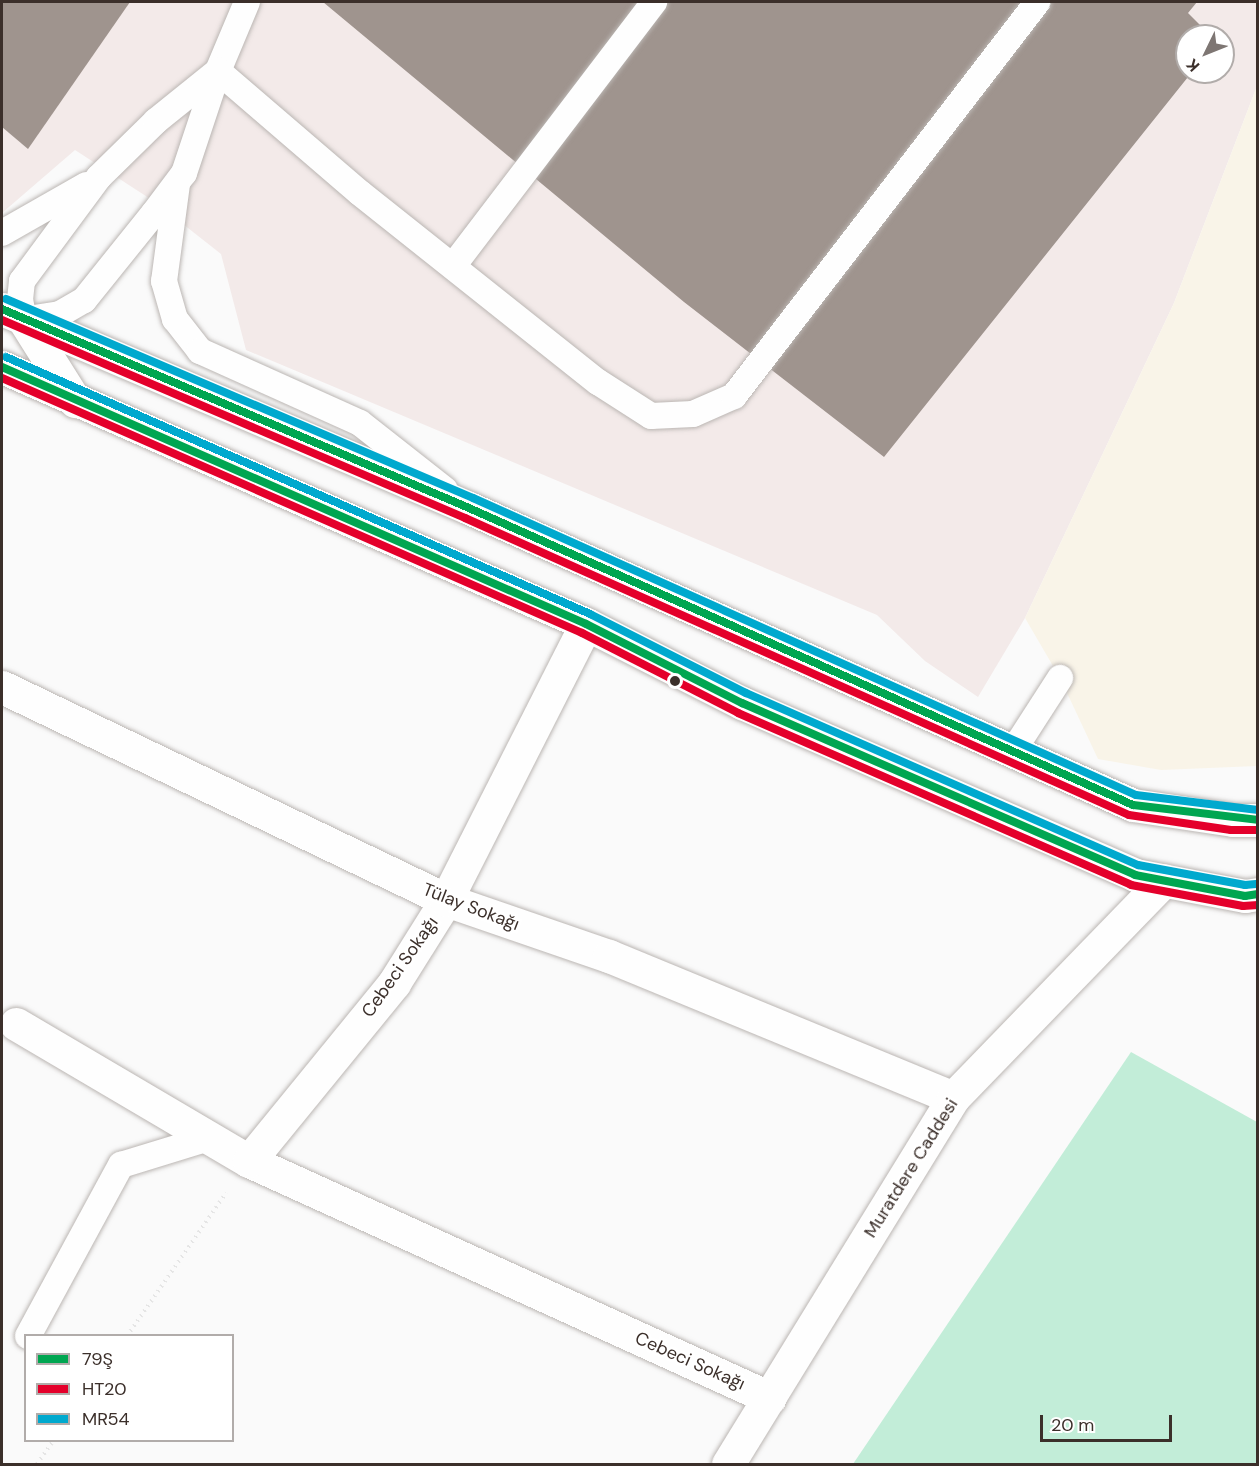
<!DOCTYPE html>
<html>
<head>
<meta charset="utf-8">
<style>
  body { margin:0 }
  #map { position:relative; width:1259px; height:1466px; overflow:hidden; background:#fafafa; font-family:"DM Sans",sans-serif }
  div>[style] { position:absolute }
  .commercial>* { inset:0; background:#f3eae9 }
  .education>* { inset:0; background:#f9f4e8 }
  .green>* { inset:0; background:#c2edd8 }
  .building>* { inset:0; background:#9f948e }
  .path>* { height:4px; margin-top:-2px; transform-origin:0; background:repeating-linear-gradient(90deg,#e5e5e5 0 1.5px,transparent 0 6px) }
  .roads { filter:drop-shadow(0 0 2px #bbb6b3) drop-shadow(0 0 2px #bbb6b3) }
  .service>* { height:26px; margin:-13px; padding:0 13px; transform-origin:13px; border-radius:13px; background:#fefefe }
  .minor>* { height:33px; margin:-16.5px; padding:0 16.5px; transform-origin:16.5px; border-radius:16.5px; background:#fefefe }
  .tertiary>* { height:33px; margin:-16.5px; padding:0 16.5px; transform-origin:16.5px; border-radius:16.5px; background:#fefefe }
  .secondary>* { height:33px; margin:-16.5px; padding:0 16.5px; transform-origin:16.5px; border-radius:16.5px; background:#fefefe }
  .bus-1>* { height:8px; margin:-4px; padding:0 4px; transform-origin:4px; border-radius:4px; background:#00a651 }
  .bus-2>* { height:8px; margin:-4px; padding:0 4px; transform-origin:4px; border-radius:4px; background:#e4002b }
  .bus-3>* { height:8px; margin:-4px; padding:0 4px; transform-origin:4px; border-radius:4px; background:#00a9ce }
  .dots>* { width:16px; height:16px; translate:-50% -50%; box-sizing:border-box; border:3px solid #fff; border-radius:50% }
  span { translate:-50% -50%; white-space:nowrap; text-align:center; line-height:1.15; -webkit-text-stroke:6px #fff; paint-order:stroke }
  .street-label { font-size:18px; color:#3b2f2a }
  .frame { position:absolute; inset:0; border:3px solid #3b2f2a; pointer-events:none }
  .legend { position:absolute; left:24px; top:1334px; width:210px; height:108px; box-sizing:border-box; background:#fff; border:2px solid #b1acaa; margin:0; padding:8px 10px; list-style:none; font-size:18px; color:#3b2f2a }
  .legend li { display:flex; align-items:center; gap:12px; height:30px }
  .legend b { width:30px; border:2px solid #b1acaa }
  .north { position:absolute; left:1175px; top:24px; width:60px; height:60px; box-sizing:border-box; background:#fff; border:2px solid #b1acaa; border-radius:50%; rotate:227deg; font-size:16px; font-weight:700; line-height:24px; text-align:center; color:#3b2f2a }
  .north::after { content:''; display:block; margin:auto; width:21px; height:27px; background:#7e7673; clip-path:polygon(50% 0,100% 100%,50% 72%,0 100%) }
  .scale { position:absolute; left:1040px; top:1415px; width:132px; height:27px; box-sizing:border-box; border:3px solid #3b2f2a; border-top:0; padding-left:8px; font-size:18px; line-height:21px; white-space:nowrap; color:#3b2f2a; -webkit-text-stroke:4px #fff; paint-order:stroke }
</style>
</head>
<body>
<div id="map">
  <div class="commercial">
    <div style="clip-path:polygon(evenodd,2px 2px,1257px 2px,1257px 86px,1174px 303px,1025px 618px,978px 697px,925px 661px,877px 615px,246px 350px,221px 254px,155px 202px,75px 150px,2px 213px,2px 2px,1187px 36px,1223px 36px,1223px 72px,1187px 72px,1187px 36px)"></div>
  </div>
  <div class="education">
    <div style="clip-path:polygon(1257px 86px,1257px 766px,1161px 770px,1098px 759px,1060px 678px,1025px 618px,1174px 303px)"></div>
  </div>
  <div class="green">
    <div style="clip-path:polygon(1131px 1052px,1257px 1122px,1257px 1464px,853px 1464px)"></div>
  </div>
  <div class="building">
    <div style="clip-path:polygon(2px 2px,130px 2px,28px 149px,2px 127px)"></div>
    <div style="clip-path:polygon(323px 2px,1197px 2px,1188px 13px,1211px 36px,1187px 36px,1187px 72px,1192px 72px,884px 457px,684px 302px)"></div>
  </div>
  <div class="path">
    <div style="left:127px;top:1336px;width:174px;rotate:-55.3deg"></div>
    <div style="left:37px;top:1464px;width:29px;rotate:-55deg"></div>
  </div>
  <div class="roads">
    <div class="service">
      <div style="left:247px;top:2px;width:75px;rotate:112.8deg"></div>
      <div style="left:218px;top:71px;width:187px;rotate:40.7deg"></div>
      <div style="left:360px;top:193px;width:304px;rotate:38.5deg"></div>
      <div style="left:598px;top:382px;width:63px;rotate:32.7deg"></div>
      <div style="left:651px;top:416px;width:42px;rotate:-2.7deg"></div>
      <div style="left:693px;top:414px;width:45px;rotate:-23.7deg"></div>
      <div style="left:734px;top:396px;width:497px;rotate:-52.4deg"></div>
      <div style="left:218px;top:71px;width:108px;rotate:108.4deg"></div>
      <div style="left:184px;top:173px;width:50px;rotate:126.9deg"></div>
      <div style="left:154px;top:213px;width:112px;rotate:128.8deg"></div>
      <div style="left:84px;top:300px;width:28px;rotate:150deg"></div>
      <div style="left:60px;top:314px;width:36px;rotate:171deg"></div>
      <div style="left:24px;top:320px;width:20px;rotate:-101deg"></div>
      <div style="left:20px;top:300px;width:19px;rotate:-84deg"></div>
      <div style="left:22px;top:281px;width:129px;rotate:-53.5deg"></div>
      <div style="left:99px;top:177px;width:80px;rotate:-44.5deg"></div>
      <div style="left:156px;top:121px;width:80px;rotate:-38.9deg"></div>
      <div style="left:177px;top:184px;width:98px;rotate:97.6deg"></div>
      <div style="left:164px;top:281px;width:40px;rotate:74deg"></div>
      <div style="left:175px;top:319px;width:41px;rotate:52deg"></div>
      <div style="left:200px;top:351px;width:175px;rotate:24.2deg"></div>
      <div style="left:360px;top:423px;width:108px;rotate:38.2deg"></div>
      <div style="left:2px;top:233px;width:97px;rotate:-29.7deg"></div>
      <div style="left:453px;top:266px;width:332px;rotate:-52.7deg"></div>
      <div style="left:1013px;top:751px;width:87px;rotate:-57.2deg"></div>
      <div style="left:28px;top:1336px;width:195px;rotate:-61.5deg"></div>
      <div style="left:121px;top:1165px;width:95px;rotate:-17.1deg"></div>
    </div>
    <div class="minor">
      <div style="left:2px;top:687px;width:492px;rotate:25.6deg"></div>
      <div style="left:446px;top:900px;width:172px;rotate:19deg"></div>
      <div style="left:609px;top:956px;width:372px;rotate:22.4deg"></div>
      <div style="left:16px;top:1024px;width:270px;rotate:30.5deg"></div>
      <div style="left:249px;top:1161px;width:572px;rotate:24.46deg"></div>
      <div style="left:249px;top:1161px;width:230px;rotate:-50.8deg"></div>
      <div style="left:394px;top:983px;width:98px;rotate:-57.9deg"></div>
      <div style="left:446px;top:900px;width:309px;rotate:-63.1deg"></div>
    </div>
    <div class="tertiary">
      <div style="left:728px;top:1464px;width:430px;rotate:-58.4deg"></div>
      <div style="left:953px;top:1098px;width:303px;rotate:-45.9deg"></div>
    </div>
    <div class="secondary">
      <div style="left:2px;top:309px;width:508px;rotate:23.08deg"></div>
      <div style="left:469px;top:508px;width:727px;rotate:24.1deg"></div>
      <div style="left:1133px;top:805px;width:101px;rotate:8.5deg"></div>
      <div style="left:1233px;top:820px;width:25px"></div>
      <div style="left:24px;top:320px;width:96px;rotate:57.8deg"></div>
      <div style="left:2px;top:367px;width:638px;rotate:23.75deg"></div>
      <div style="left:586px;top:624px;width:175px;rotate:26.9deg"></div>
      <div style="left:742px;top:703px;width:429px;rotate:23.6deg"></div>
      <div style="left:1135px;top:875px;width:112px;rotate:10.8deg"></div>
      <div style="left:1245px;top:896px;width:13px;rotate:-9deg"></div>
    </div>
  </div>
  <div class="bus-1">
    <div style="left:2px;top:309px;width:508px;rotate:23.08deg"></div>
    <div style="left:469px;top:508px;width:727px;rotate:24.1deg"></div>
    <div style="left:1133px;top:805px;width:126px;rotate:6.8deg"></div>
    <div style="left:2px;top:367px;width:638px;rotate:23.75deg"></div>
    <div style="left:586px;top:624px;width:175px;rotate:26.9deg"></div>
    <div style="left:742px;top:703px;width:429px;rotate:23.6deg"></div>
    <div style="left:1135px;top:875px;width:112px;rotate:10.8deg"></div>
    <div style="left:1245px;top:896px;width:13px;rotate:-9deg"></div>
  </div>
  <div class="bus-2">
    <div style="left:2px;top:320px;width:504px;rotate:23.15deg"></div>
    <div style="left:465px;top:518px;width:727px;rotate:24.1deg"></div>
    <div style="left:1129px;top:815px;width:103px;rotate:8.4deg"></div>
    <div style="left:1231px;top:830px;width:27px"></div>
    <div style="left:2px;top:378px;width:634px;rotate:23.73deg"></div>
    <div style="left:582px;top:633px;width:175px;rotate:27.1deg"></div>
    <div style="left:738px;top:713px;width:429px;rotate:23.6deg"></div>
    <div style="left:1131px;top:885px;width:114px;rotate:10.6deg"></div>
    <div style="left:1243px;top:906px;width:15px;rotate:-4deg"></div>
  </div>
  <div class="bus-3">
    <div style="left:6px;top:299px;width:508px;rotate:23.08deg"></div>
    <div style="left:473px;top:498px;width:726px;rotate:24.13deg"></div>
    <div style="left:1136px;top:795px;width:123px;rotate:7deg"></div>
    <div style="left:6px;top:357px;width:638px;rotate:23.75deg"></div>
    <div style="left:590px;top:614px;width:175px;rotate:26.9deg"></div>
    <div style="left:746px;top:693px;width:428px;rotate:23.7deg"></div>
    <div style="left:1138px;top:865px;width:109px;rotate:10.6deg"></div>
    <div style="left:1245px;top:885px;width:11px;rotate:-5deg"></div>
  </div>
  <div class="dots">
    <div style="left:675px;top:681px;background:#3b2f2a"></div>
  </div>
  <div class="street-label">
    <span style="left:471px;top:907px;rotate:21deg">Tülay Sokağı</span>
    <span style="left:400px;top:967px;rotate:-55deg">Cebeci Sokağı</span>
    <span style="left:911px;top:1168px;rotate:-58deg">Muratdere Caddesi</span>
    <span style="left:690px;top:1361px;rotate:24deg">Cebeci Sokağı</span>
  </div>
  <div class="frame"></div>
  <ul class="legend">
  <li><b style="height:8px;background:#00a651"></b>79Ş</li>
  <li><b style="height:8px;background:#e4002b"></b>HT20</li>
  <li><b style="height:8px;background:#00a9ce"></b>MR54</li>
  </ul>
  <div class="north">K</div>
  <div class="scale">20 m</div>
</div>
</body>
</html>
